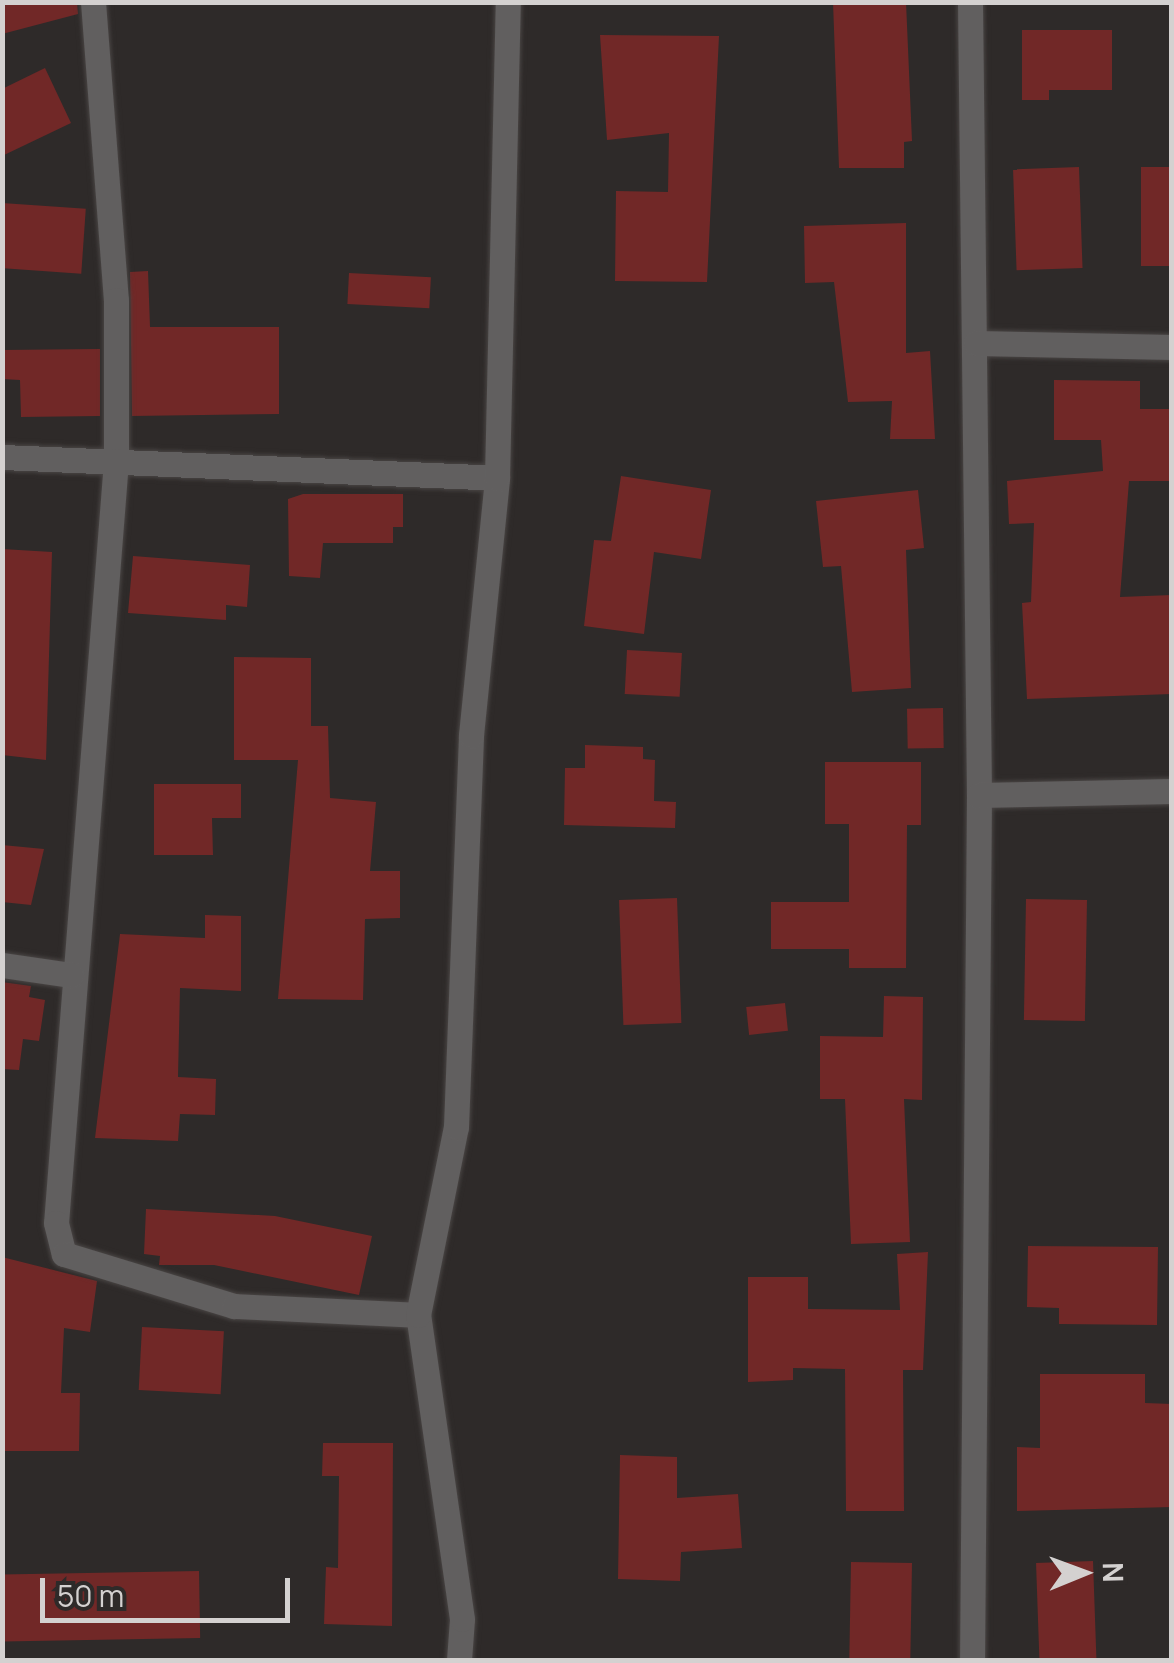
<!DOCTYPE html>
<html>
<head>
<meta charset="utf-8">
<style>
  body { margin:0 }
  #map { position:relative; width:1174px; height:1663px; overflow:hidden; background:#2e2a29; font-family:Manrope,sans-serif }
  div>[style] { position:absolute }
  .building>* { inset:0; background:#712827; transform-origin:0 0 }
  .roads { filter:drop-shadow(0 0 2px #494544) drop-shadow(0 0 2px #494544) }
  .street>* { height:25px; margin:-12.5px; padding:0 12.5px; transform-origin:12.5px; border-radius:12.5px; background:#615f5f }
  span { translate:-50% -50%; white-space:nowrap; text-align:center; line-height:1.15; -webkit-text-stroke:8px #2e2a29; paint-order:stroke }
  .frame { position:absolute; inset:0; border:5px solid #d4d1d0; pointer-events:none }
  .north { position:absolute; left:1034px; top:1523px; width:100px; height:100px; -webkit-text-stroke:8px #2e2a29; paint-order:stroke; rotate:89deg; font-size:28px; font-weight:700; line-height:40px; text-align:center; color:#d4d1d0 }
  .north::after { content:''; display:block; margin:auto; width:35px; height:45px; background:#d4d1d0; clip-path:polygon(50% 0,100% 100%,50% 72%,0 100%) }
  .scale { position:absolute; left:40px; top:1578px; width:250px; height:45px; box-sizing:border-box; border:5px solid #d4d1d0; border-top:0; padding-left:12px; font-size:30px; line-height:35px; white-space:nowrap; color:#d4d1d0; -webkit-text-stroke:8px #2e2a29; paint-order:stroke }
</style>
</head>
<body>
<div id="map">
  <div class="building">
    <div style="clip-path:polygon(2px 2px,77px 2px,78px 14px,2px 34px)"></div>
    <div style="clip-path:polygon(833px 2px,906px 2px,912px 141px,904px 142px,904px 168px,839px 168px)"></div>
    <div style="clip-path:polygon(1022px 30px,1112px 30px,1112px 90px,1049px 90px,1049px 100px,1022px 100px)"></div>
    <div style="clip-path:polygon(600px 35px,719px 36px,707px 282px,615px 281px,616px 191px,668px 192px,669px 133px,607px 140px)"></div>
    <div style="clip-path:polygon(45px 68px,71px 123px,2px 156px,2px 89px)"></div>
    <div style="left:1079px;top:167px;width:101px;height:66px;rotate:88deg"></div>
    <div style="left:1172px;top:167px;width:99px;height:31px;rotate:90deg"></div>
    <div style="left:2px;top:203px;width:84px;height:65px;rotate:4deg"></div>
    <div style="clip-path:polygon(906px 223px,906px 353px,930px 351px,935px 439px,890px 439px,892px 401px,848px 402px,834px 282px,805px 283px,804px 226px)"></div>
    <div style="clip-path:polygon(148px 271px,150px 327px,279px 327px,279px 414px,132px 416px,130px 272px)"></div>
    <div style="left:349px;top:273px;width:82px;height:31px;rotate:3deg"></div>
    <div style="clip-path:polygon(100px 349px,100px 416px,21px 417px,20px 380px,2px 379px,2px 350px)"></div>
    <div style="clip-path:polygon(1054px 380px,1140px 381px,1140px 409px,1172px 409px,1172px 481px,1129px 481px,1120px 597px,1172px 595px,1172px 694px,1027px 699px,1022px 603px,1031px 602px,1034px 523px,1009px 524px,1007px 481px,1103px 471px,1101px 440px,1054px 440px)"></div>
    <div style="clip-path:polygon(621px 476px,711px 490px,701px 559px,654px 552px,644px 634px,584px 626px,594px 540px,611px 541px)"></div>
    <div style="clip-path:polygon(918px 490px,924px 548px,906px 550px,911px 688px,852px 692px,841px 566px,823px 567px,816px 501px)"></div>
    <div style="clip-path:polygon(303px 494px,403px 494px,403px 527px,393px 527px,393px 543px,323px 543px,320px 578px,289px 576px,288px 499px)"></div>
    <div style="clip-path:polygon(2px 549px,52px 552px,46px 760px,2px 755px)"></div>
    <div style="clip-path:polygon(133px 556px,250px 565px,247px 607px,226px 605px,226px 620px,128px 613px)"></div>
    <div style="left:627px;top:650px;width:55px;height:44px;rotate:3deg"></div>
    <div style="clip-path:polygon(234px 657px,311px 658px,311px 726px,328px 726px,330px 798px,376px 802px,370px 871px,400px 871px,400px 918px,365px 919px,363px 1000px,278px 999px,298px 760px,234px 760px)"></div>
    <div style="left:943px;top:708px;width:40px;height:36px;rotate:89deg"></div>
    <div style="clip-path:polygon(585px 745px,643px 747px,643px 759px,655px 760px,654px 801px,676px 802px,675px 828px,564px 825px,565px 768px,585px 768px)"></div>
    <div style="clip-path:polygon(825px 762px,921px 762px,921px 825px,907px 825px,906px 968px,849px 968px,849px 949px,771px 949px,771px 902px,849px 902px,849px 824px,825px 824px)"></div>
    <div style="clip-path:polygon(154px 784px,241px 784px,241px 818px,212px 818px,213px 855px,154px 855px)"></div>
    <div style="clip-path:polygon(2px 845px,44px 849px,31px 905px,2px 902px)"></div>
    <div style="left:677px;top:898px;width:125px;height:58px;rotate:88deg"></div>
    <div style="left:1026px;top:899px;width:61px;height:121px;rotate:1deg"></div>
    <div style="clip-path:polygon(205px 915px,241px 916px,241px 991px,180px 988px,178px 1077px,216px 1079px,215px 1115px,180px 1114px,178px 1141px,95px 1138px,120px 934px,205px 938px)"></div>
    <div style="clip-path:polygon(2px 982px,31px 986px,29px 997px,45px 1000px,39px 1041px,23px 1039px,19px 1070px,2px 1069px)"></div>
    <div style="clip-path:polygon(884px 996px,923px 997px,922px 1100px,904px 1099px,910px 1242px,851px 1244px,845px 1099px,820px 1099px,820px 1036px,883px 1037px)"></div>
    <div style="left:785px;top:1003px;width:28px;height:39px;rotate:84deg"></div>
    <div style="clip-path:polygon(146px 1209px,275px 1216px,372px 1236px,359px 1295px,214px 1265px,159px 1265px,160px 1256px,144px 1254px)"></div>
    <div style="clip-path:polygon(1028px 1246px,1158px 1247px,1157px 1325px,1059px 1324px,1059px 1308px,1027px 1307px)"></div>
    <div style="clip-path:polygon(928px 1252px,923px 1370px,903px 1370px,904px 1511px,846px 1511px,845px 1369px,793px 1368px,793px 1380px,748px 1382px,748px 1277px,808px 1277px,808px 1309px,900px 1310px,897px 1254px)"></div>
    <div style="clip-path:polygon(2px 1257px,97px 1281px,90px 1332px,64px 1328px,61px 1393px,80px 1393px,79px 1451px,2px 1451px)"></div>
    <div style="left:142px;top:1327px;width:82px;height:63px;rotate:3deg"></div>
    <div style="clip-path:polygon(1040px 1374px,1145px 1374px,1145px 1403px,1172px 1404px,1172px 1507px,1017px 1511px,1017px 1447px,1040px 1448px)"></div>
    <div style="clip-path:polygon(323px 1443px,393px 1443px,392px 1626px,324px 1624px,326px 1567px,338px 1568px,339px 1476px,322px 1476px)"></div>
    <div style="clip-path:polygon(620px 1455px,677px 1457px,677px 1498px,738px 1494px,742px 1548px,681px 1552px,680px 1581px,618px 1579px)"></div>
    <div style="left:1093px;top:1561px;width:99px;height:57px;rotate:88deg"></div>
    <div style="left:851px;top:1562px;width:61px;height:98px;rotate:1deg"></div>
    <div style="left:199px;top:1571px;width:67px;height:197px;rotate:89deg"></div>
  </div>
  <div class="roads">
    <div class="street">
      <div style="left:93px;top:2px;width:299px;rotate:85.6deg"></div>
      <div style="left:116px;top:300px;width:161px;rotate:90deg"></div>
      <div style="left:116px;top:461px;width:764px;rotate:94.5deg"></div>
      <div style="left:56px;top:1223px;width:32px;rotate:76deg"></div>
      <div style="left:64px;top:1254px;width:178px;rotate:17deg"></div>
      <div style="left:234px;top:1306px;width:184px;rotate:2.8deg"></div>
      <div style="left:970px;top:2px;width:793px;rotate:89.35deg"></div>
      <div style="left:979px;top:795px;width:865px;rotate:90.46deg"></div>
      <div style="left:976px;top:343px;width:196px;rotate:1.2deg"></div>
      <div style="left:2px;top:457px;width:495px;rotate:2.4deg"></div>
      <div style="left:979px;top:795px;width:193px;rotate:-1.2deg"></div>
      <div style="left:2px;top:965px;width:70px;rotate:8.2deg"></div>
      <div style="left:459px;top:1660px;width:41px;rotate:-85.8deg"></div>
      <div style="left:462px;top:1619px;width:307px;rotate:-98.2deg"></div>
      <div style="left:418px;top:1315px;width:192px;rotate:-78.6deg"></div>
      <div style="left:456px;top:1127px;width:392px;rotate:-87.8deg"></div>
      <div style="left:471px;top:735px;width:258px;rotate:-84.2deg"></div>
      <div style="left:497px;top:478px;width:476px;rotate:-88.7deg"></div>
    </div>
  </div>
  <div class="frame"></div>
  <div class="north">N</div>
  <div class="scale">50 m</div>
</div>
</body>
</html>
